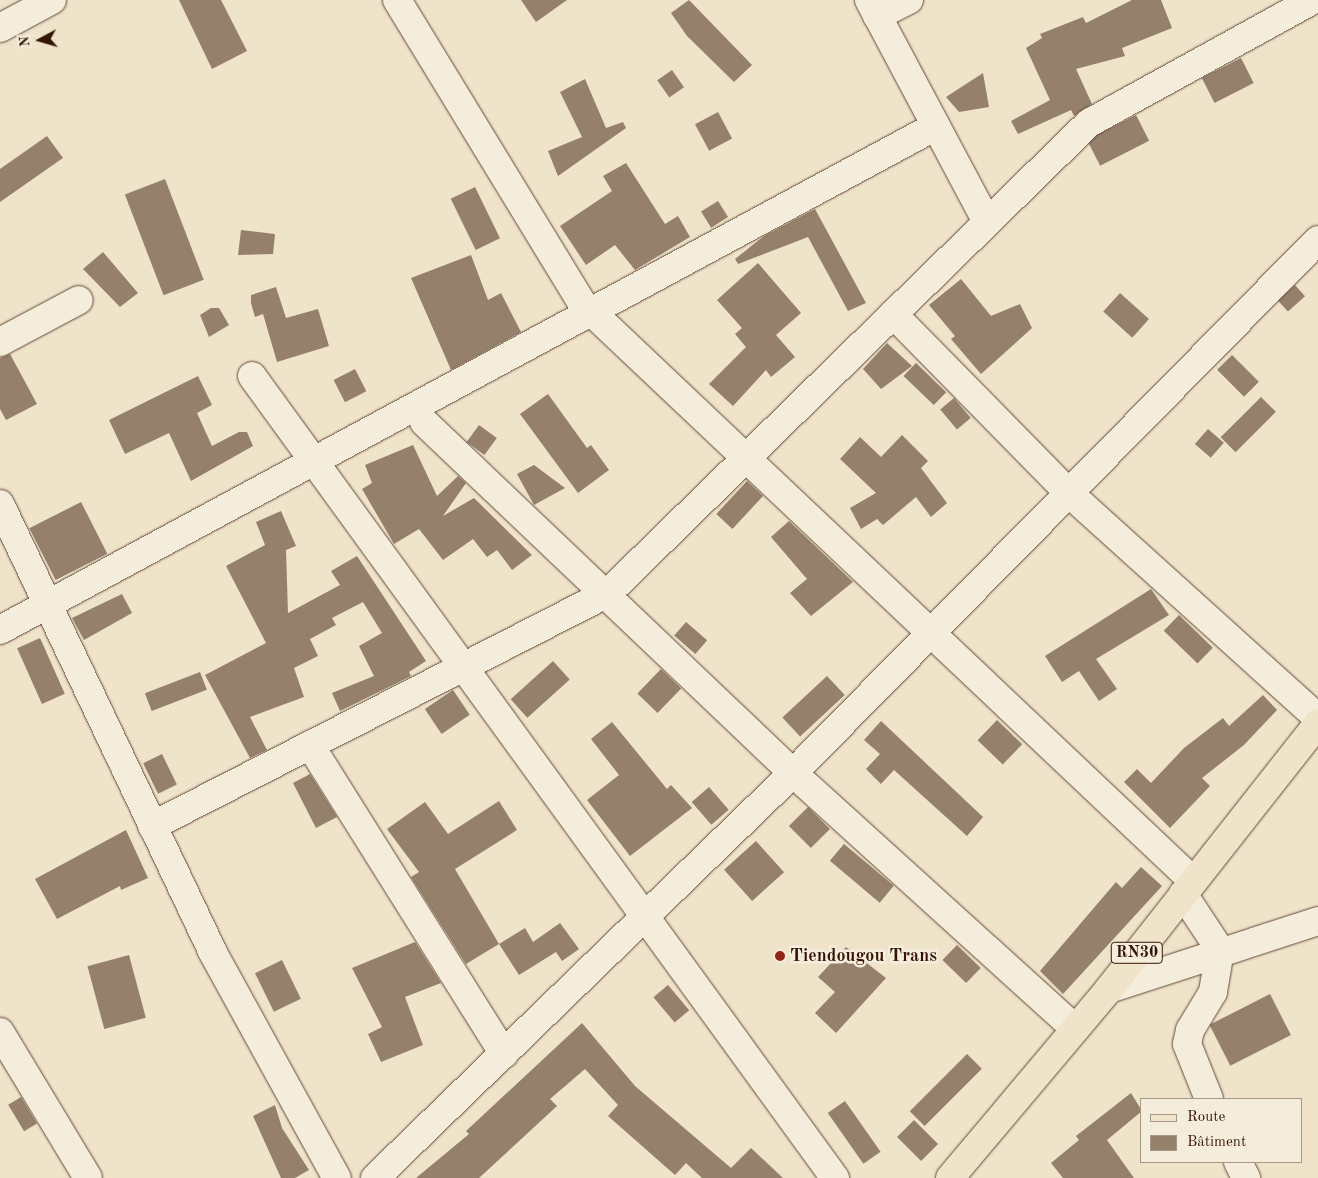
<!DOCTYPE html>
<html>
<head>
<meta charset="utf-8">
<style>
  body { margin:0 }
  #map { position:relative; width:1318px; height:1178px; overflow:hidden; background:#efe3c9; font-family:"Old Standard TT",serif }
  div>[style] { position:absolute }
  .building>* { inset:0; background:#95806c; transform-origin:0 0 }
  .roads { filter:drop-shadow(0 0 1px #634838) drop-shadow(0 0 1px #634838) }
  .minor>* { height:28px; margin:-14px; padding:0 14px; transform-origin:14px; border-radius:14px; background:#f5eddc }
  .major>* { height:28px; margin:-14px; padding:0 14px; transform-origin:14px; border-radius:14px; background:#efe3c9 }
  .dots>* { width:14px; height:14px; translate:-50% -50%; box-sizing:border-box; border:2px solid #f5eddc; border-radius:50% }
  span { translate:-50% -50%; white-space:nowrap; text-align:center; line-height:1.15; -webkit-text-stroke:5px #f5eddc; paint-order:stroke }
  .shield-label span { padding:1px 4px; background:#f5eddc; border:1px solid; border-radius:4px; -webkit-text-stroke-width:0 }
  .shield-label { font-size:16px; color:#341407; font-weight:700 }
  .poi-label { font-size:18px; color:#341407; font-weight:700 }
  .left { translate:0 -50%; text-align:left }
  .legend { position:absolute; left:1140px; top:1098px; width:162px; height:65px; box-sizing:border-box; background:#f5eddc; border:1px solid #a89687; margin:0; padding:6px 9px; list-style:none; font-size:15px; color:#341407 }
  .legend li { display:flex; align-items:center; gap:10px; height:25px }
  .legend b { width:25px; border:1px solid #a89687 }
  .north { position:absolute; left:15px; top:15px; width:50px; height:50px; -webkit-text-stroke:4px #f5eddc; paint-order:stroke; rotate:264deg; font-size:14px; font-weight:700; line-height:20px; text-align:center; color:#341407 }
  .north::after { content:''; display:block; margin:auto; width:18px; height:22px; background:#341407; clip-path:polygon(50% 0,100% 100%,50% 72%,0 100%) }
</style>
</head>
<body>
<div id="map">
  <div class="building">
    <div style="clip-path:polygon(179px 0,221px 0,247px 51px,212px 69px)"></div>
    <div style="clip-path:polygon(521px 0,567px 0,536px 22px)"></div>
    <div style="clip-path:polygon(689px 0,752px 65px,734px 82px,687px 36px,671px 13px)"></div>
    <div style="clip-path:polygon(1132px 0,1161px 0,1172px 28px,1122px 48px,1125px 56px,1076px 69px,1092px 104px,1074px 116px,1071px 110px,1018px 134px,1011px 121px,1050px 100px,1026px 48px,1042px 38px,1040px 34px,1083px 17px,1086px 23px)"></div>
    <div style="left:1241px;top:58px;width:28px;height:44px;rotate:63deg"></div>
    <div style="left:672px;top:70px;width:21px;height:18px;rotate:55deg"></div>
    <div style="clip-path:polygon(983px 73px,989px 107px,959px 112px,946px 97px)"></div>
    <div style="clip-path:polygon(585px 79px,606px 128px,623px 122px,626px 128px,558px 176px,548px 151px,582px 137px,560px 92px)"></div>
    <div style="left:718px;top:112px;width:30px;height:26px;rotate:62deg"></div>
    <div style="left:1136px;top:115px;width:29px;height:55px;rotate:63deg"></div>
    <div style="clip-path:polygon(47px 136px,63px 158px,0 202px,0 169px)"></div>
    <div style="clip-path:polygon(626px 163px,665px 224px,678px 216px,690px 237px,635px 270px,615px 245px,586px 265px,560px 226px,612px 191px,603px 176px)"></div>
    <div style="left:165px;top:179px;width:108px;height:43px;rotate:69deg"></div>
    <div style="left:475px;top:187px;width:57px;height:27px;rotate:64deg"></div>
    <div style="left:718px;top:201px;width:19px;height:20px;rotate:58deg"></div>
    <div style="clip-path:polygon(815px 209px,866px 303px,848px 311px,808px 237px,738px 264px,735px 259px,764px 236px)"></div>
    <div style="clip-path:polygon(241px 230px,275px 234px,273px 254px,238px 255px)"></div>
    <div style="clip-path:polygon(103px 252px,138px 293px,120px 307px,83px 269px)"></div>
    <div style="clip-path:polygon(471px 255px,488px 300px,501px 293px,521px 332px,451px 370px,411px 278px)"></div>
    <div style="clip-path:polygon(758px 263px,801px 313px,776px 335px,795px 357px,771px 377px,766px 370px,733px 406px,709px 384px,746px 347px,735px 334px,742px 328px,717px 300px)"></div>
    <div style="clip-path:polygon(961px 279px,991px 316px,1020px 304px,1032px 328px,981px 374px,951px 339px,955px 336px,929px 305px)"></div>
    <div style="left:1295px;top:285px;width:15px;height:23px;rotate:48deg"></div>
    <div style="clip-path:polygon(276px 287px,286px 318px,318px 309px,329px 346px,277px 362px,263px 314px,255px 317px,251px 303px,251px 295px)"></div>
    <div style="left:1120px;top:293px;width:39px;height:25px;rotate:42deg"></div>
    <div style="clip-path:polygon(211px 308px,219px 308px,229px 325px,209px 337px,200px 315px)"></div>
    <div style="clip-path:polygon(887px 343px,912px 366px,881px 389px,863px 369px)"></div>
    <div style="clip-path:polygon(10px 354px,37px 404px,6px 420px,0 409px,0 358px)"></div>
    <div style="left:1232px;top:355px;width:38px;height:21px;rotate:45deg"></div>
    <div style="left:916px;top:363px;width:42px;height:18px;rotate:44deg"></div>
    <div style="left:355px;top:369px;width:25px;height:24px;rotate:63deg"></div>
    <div style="clip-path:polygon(198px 376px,212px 405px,197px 413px,212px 446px,239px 432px,247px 432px,253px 446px,191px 481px,169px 433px,125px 454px,109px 420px)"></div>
    <div style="clip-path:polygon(548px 394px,587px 448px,591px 445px,609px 470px,578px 493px,520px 414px)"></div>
    <div style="left:1261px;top:397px;width:21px;height:57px;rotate:45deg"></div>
    <div style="left:954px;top:398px;width:26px;height:18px;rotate:50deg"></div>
    <div style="left:479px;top:425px;width:22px;height:21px;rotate:36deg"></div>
    <div style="left:1208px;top:429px;width:21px;height:20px;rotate:41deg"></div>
    <div style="clip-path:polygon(902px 435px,928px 461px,921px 468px,947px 503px,931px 517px,916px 497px,883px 525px,877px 519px,861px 529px,850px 508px,876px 493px,840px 459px,860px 437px,881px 457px)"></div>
    <div style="clip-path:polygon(413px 445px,437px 496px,458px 476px,466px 483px,443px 516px,474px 498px,532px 555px,512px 570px,497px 550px,487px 557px,473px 539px,443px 560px,419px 529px,394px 544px,362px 489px,372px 483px,365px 465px)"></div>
    <div style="clip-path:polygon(534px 465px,565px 488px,534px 505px,517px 474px)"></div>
    <div style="left:747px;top:481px;width:22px;height:45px;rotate:43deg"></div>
    <div style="left:81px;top:502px;width:58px;height:58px;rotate:63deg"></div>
    <div style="clip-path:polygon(281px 511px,296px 546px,286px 550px,288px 613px,340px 585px,331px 571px,357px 556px,426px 661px,409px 672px,411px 676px,340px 711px,332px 693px,374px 676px,359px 646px,382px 633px,363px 602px,332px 618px,336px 625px,310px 639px,318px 656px,294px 668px,304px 697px,250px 717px,267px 750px,250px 758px,205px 675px,266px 643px,226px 566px,265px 545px,256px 522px)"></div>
    <div style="clip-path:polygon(789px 521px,853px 582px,811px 616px,790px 593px,807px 579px,771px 537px)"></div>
    <div style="clip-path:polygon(1151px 589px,1169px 615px,1096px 659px,1117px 689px,1099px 701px,1079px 671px,1062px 682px,1045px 656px)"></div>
    <div style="clip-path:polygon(122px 594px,132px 613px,84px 640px,72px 618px)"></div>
    <div style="left:1179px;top:615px;width:47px;height:22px;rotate:44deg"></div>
    <div style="left:686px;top:622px;width:28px;height:18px;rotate:41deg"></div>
    <div style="left:40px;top:638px;width:61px;height:25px;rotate:66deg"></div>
    <div style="left:553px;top:661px;width:25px;height:57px;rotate:48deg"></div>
    <div style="left:661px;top:669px;width:28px;height:34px;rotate:44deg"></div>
    <div style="left:200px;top:672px;width:19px;height:59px;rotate:69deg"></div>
    <div style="left:827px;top:676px;width:26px;height:61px;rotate:47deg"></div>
    <div style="left:453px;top:690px;width:30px;height:34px;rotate:56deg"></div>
    <div style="clip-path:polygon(1263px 695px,1277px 710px,1244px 745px,1202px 778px,1210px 786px,1170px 828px,1124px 782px,1137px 769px,1151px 783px,1184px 748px,1223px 718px,1229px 726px)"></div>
    <div style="left:997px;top:720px;width:35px;height:28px;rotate:44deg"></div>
    <div style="clip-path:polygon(881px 721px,983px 817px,967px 836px,894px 770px,881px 784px,866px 769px,880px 754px,864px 740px)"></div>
    <div style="clip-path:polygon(612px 722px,667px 789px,671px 785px,692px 808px,630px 856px,587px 800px,619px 775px,591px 739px)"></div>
    <div style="left:162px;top:754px;width:34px;height:21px;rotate:64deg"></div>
    <div style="clip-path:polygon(310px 774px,337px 817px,316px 828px,293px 783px)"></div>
    <div style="left:709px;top:787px;width:30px;height:23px;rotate:49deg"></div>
    <div style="clip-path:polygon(499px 801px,517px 830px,455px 869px,499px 944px,466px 964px,411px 877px,419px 872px,387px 829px,425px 802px,448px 834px)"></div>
    <div style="left:808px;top:807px;width:31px;height:27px;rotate:45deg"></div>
    <div style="clip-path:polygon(126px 830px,148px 878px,121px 890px,120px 886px,57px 919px,35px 879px)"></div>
    <div style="left:756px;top:841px;width:42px;height:43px;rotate:48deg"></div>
    <div style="left:844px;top:844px;width:65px;height:22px;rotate:40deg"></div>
    <div style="clip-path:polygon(1141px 867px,1162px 886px,1063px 994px,1040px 971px,1116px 882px,1122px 888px)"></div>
    <div style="clip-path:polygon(560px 923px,579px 949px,562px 961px,556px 952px,519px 975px,499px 944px,525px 928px,533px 942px)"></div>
    <div style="clip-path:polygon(415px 942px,441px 983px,405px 997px,423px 1045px,381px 1062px,368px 1034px,382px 1027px,352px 968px)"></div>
    <div style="left:957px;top:945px;width:33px;height:21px;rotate:44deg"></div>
    <div style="clip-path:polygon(846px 947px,886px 978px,836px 1033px,815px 1013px,835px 992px,818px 977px)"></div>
    <div style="left:129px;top:955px;width:65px;height:43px;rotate:75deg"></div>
    <div style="left:282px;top:960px;width:43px;height:30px;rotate:64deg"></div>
    <div style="left:668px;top:985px;width:33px;height:19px;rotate:50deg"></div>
    <div style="left:1270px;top:994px;width:46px;height:68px;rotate:63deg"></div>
    <div style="clip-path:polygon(582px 1023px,635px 1086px,731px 1168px,751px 1148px,783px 1178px,702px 1178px,686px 1163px,675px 1175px,608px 1116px,618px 1105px,585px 1069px,550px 1099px,557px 1106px,479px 1178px,416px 1178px,469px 1134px,466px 1131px)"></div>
    <div style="left:967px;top:1054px;width:21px;height:81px;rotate:45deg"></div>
    <div style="clip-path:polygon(1131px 1093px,1142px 1111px,1107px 1140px,1134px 1178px,1063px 1178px,1051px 1163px,1079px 1140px,1076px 1136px)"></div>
    <div style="left:21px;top:1097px;width:31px;height:15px;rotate:59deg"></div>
    <div style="left:845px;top:1101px;width:62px;height:21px;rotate:55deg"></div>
    <div style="clip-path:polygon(275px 1105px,282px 1128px,309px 1170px,295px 1178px,281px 1178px,253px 1116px)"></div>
    <div style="left:914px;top:1120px;width:34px;height:24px;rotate:45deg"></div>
  </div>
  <div class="roads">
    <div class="minor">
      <div style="left:397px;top:0;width:354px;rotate:58.6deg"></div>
      <div style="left:581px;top:302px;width:842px;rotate:43.41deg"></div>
      <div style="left:869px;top:0;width:251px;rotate:62deg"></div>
      <div style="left:877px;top:16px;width:36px;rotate:-27deg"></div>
      <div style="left:0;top:28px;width:59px;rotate:-28.3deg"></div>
      <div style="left:893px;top:314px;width:252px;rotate:45.5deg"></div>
      <div style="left:1070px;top:494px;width:334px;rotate:42.1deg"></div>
      <div style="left:0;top:342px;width:89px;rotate:-28deg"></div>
      <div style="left:252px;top:376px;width:992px;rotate:53.99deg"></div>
      <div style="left:424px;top:422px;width:509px;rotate:43.57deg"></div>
      <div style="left:793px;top:773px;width:381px;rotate:42.2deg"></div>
      <div style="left:0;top:504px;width:495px;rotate:64.6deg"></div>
      <div style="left:212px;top:951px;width:259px;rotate:61.2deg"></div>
      <div style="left:0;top:630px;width:1063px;rotate:-28.3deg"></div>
      <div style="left:310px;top:745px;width:365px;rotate:57.9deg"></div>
      <div style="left:152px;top:826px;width:512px;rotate:-27.07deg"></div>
      <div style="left:608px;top:593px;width:673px;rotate:-44.34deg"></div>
      <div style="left:1089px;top:123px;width:256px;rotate:-28.8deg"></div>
      <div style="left:1183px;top:894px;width:67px;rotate:56.5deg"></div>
      <div style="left:1220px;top:950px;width:43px;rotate:99.5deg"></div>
      <div style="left:1213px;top:992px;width:44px;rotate:121.2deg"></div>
      <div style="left:1190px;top:1030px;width:14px;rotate:102deg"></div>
      <div style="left:1187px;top:1044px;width:59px;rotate:68.2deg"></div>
      <div style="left:1109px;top:989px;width:220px;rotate:-18deg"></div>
      <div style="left:0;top:1032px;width:170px;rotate:58.9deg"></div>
      <div style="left:1238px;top:1162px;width:18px;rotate:63deg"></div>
      <div style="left:375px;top:1178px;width:582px;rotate:-44.1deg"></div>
      <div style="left:793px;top:773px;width:748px;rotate:-45.43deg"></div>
    </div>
    <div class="major">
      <div style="left:950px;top:1178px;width:247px;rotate:-49.9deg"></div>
      <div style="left:1109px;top:989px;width:338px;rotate:-51.8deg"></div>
    </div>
  </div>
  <div class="dots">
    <div style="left:780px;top:956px;background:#8f2418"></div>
  </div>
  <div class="shield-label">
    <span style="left:1137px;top:953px">RN30</span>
  </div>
  <div class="poi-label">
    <span class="left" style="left:790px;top:956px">Tiendougou Trans</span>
  </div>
  <ul class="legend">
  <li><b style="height:6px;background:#efe3c9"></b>Route</li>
  <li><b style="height:14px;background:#95806c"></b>Bâtiment</li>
  </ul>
  <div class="north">N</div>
</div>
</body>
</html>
